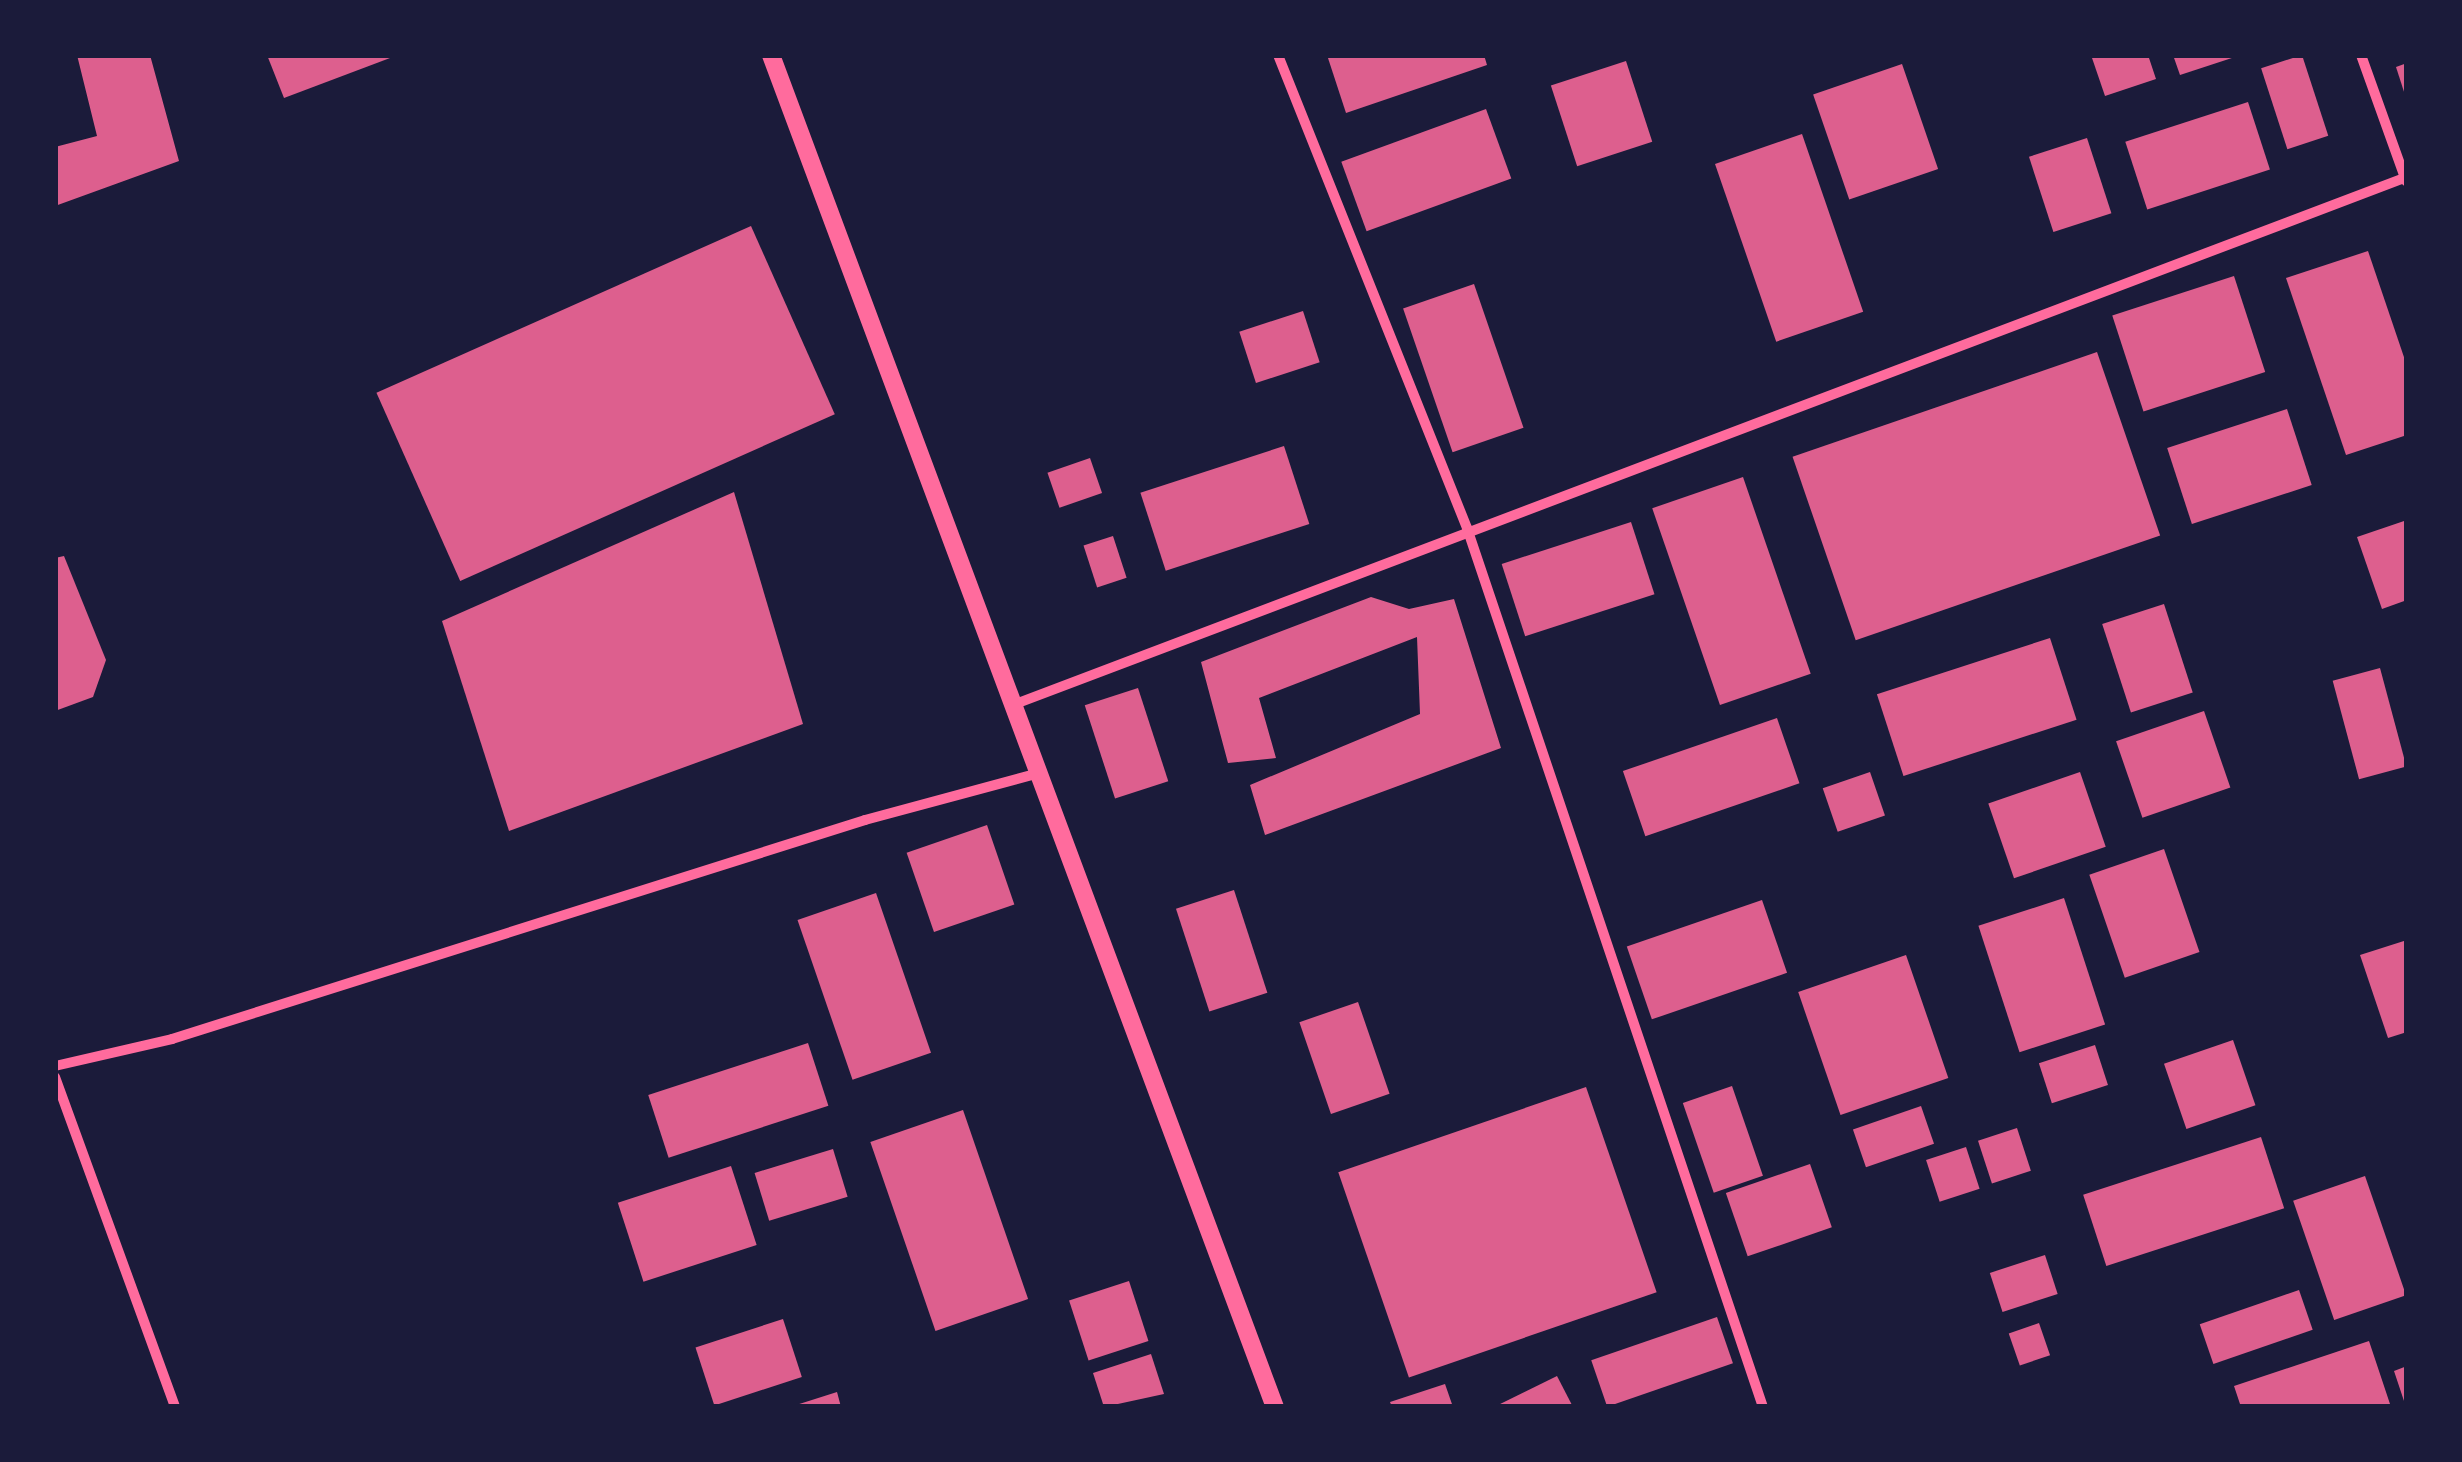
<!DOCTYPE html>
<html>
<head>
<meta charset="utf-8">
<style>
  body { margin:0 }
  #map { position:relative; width:2462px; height:1462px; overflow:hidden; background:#1b1b3a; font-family:"Public Sans",sans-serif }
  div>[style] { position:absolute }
  .building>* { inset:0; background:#dd5f8e; transform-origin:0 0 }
  .minor>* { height:10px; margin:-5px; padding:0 5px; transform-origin:5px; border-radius:5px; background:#ff6b9d }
  .tertiary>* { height:18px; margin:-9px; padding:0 9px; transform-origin:9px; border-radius:9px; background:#ff6b9d }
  span { translate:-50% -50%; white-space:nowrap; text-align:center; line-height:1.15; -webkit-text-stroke:10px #1b1b3a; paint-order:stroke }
  .frame { position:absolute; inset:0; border:58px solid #1b1b3a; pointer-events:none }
</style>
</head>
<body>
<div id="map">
  <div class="building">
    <div style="clip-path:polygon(77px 55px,150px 55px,179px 161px,55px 206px,55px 147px,97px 136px)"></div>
    <div style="clip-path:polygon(267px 55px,398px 55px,284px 98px)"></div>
    <div style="clip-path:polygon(1327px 55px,1484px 55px,1487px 65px,1346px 113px)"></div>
    <div style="clip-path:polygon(2091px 55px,2148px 55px,2156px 79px,2105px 96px)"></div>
    <div style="clip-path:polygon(2173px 55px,2237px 55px,2238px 56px,2180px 75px)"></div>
    <div style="left:2302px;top:55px;width:85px;height:43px;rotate:72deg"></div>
    <div style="left:1626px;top:61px;width:85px;height:79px;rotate:72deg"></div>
    <div style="clip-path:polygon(2407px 63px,2407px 98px,2406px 98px,2396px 67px)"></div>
    <div style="left:1902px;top:64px;width:111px;height:94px;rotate:71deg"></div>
    <div style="left:2248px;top:102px;width:71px;height:129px;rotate:72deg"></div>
    <div style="left:1486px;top:109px;width:74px;height:154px;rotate:70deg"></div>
    <div style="left:1802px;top:134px;width:188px;height:92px;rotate:71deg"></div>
    <div style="left:2087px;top:138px;width:79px;height:61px;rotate:72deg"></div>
    <div style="left:751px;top:226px;width:206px;height:410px;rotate:66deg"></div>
    <div style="clip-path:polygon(2368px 251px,2407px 366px,2407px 435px,2346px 455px,2286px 278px)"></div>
    <div style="left:2234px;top:276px;width:101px;height:128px;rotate:72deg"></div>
    <div style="left:1474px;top:284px;width:152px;height:75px;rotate:71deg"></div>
    <div style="left:1303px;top:311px;width:54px;height:67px;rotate:72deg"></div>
    <div style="left:2097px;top:352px;width:194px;height:322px;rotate:71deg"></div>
    <div style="left:2287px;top:409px;width:80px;height:126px;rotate:72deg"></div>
    <div style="left:1284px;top:446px;width:82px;height:151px;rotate:72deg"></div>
    <div style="left:1090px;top:458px;width:37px;height:45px;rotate:71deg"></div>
    <div style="left:1743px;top:477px;width:208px;height:96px;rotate:71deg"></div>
    <div style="clip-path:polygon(734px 492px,803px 724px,509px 831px,442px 621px)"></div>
    <div style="clip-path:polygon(2407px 520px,2407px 600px,2382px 609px,2357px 537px)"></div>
    <div style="left:1631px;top:522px;width:76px;height:136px;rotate:72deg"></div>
    <div style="left:1113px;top:536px;width:44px;height:31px;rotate:72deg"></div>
    <div style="clip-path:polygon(64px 556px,106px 660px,93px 697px,55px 711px,55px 558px)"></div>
    <div style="clip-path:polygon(1371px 597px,1409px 609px,1454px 599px,1501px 748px,1265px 835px,1250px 785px,1420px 714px,1417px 637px,1259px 698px,1276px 758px,1228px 763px,1201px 662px)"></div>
    <div style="left:2164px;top:604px;width:93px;height:65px;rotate:72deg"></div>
    <div style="left:2050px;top:638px;width:86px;height:182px;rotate:72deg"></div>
    <div style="left:2380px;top:668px;width:102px;height:49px;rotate:75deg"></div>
    <div style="left:1138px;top:688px;width:98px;height:56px;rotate:72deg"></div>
    <div style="left:2204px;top:711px;width:81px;height:93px;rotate:71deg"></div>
    <div style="left:1777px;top:718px;width:69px;height:163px;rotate:71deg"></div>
    <div style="left:1870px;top:772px;width:46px;height:50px;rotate:71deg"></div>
    <div style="left:2080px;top:772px;width:79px;height:97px;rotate:71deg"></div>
    <div style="left:987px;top:825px;width:84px;height:85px;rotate:71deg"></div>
    <div style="left:2164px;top:849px;width:109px;height:79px;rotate:71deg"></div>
    <div style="left:1234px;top:890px;width:108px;height:61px;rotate:72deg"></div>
    <div style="left:876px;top:893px;width:169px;height:83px;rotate:71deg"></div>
    <div style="left:2064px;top:898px;width:133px;height:90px;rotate:72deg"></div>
    <div style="left:1762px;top:900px;width:77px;height:143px;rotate:71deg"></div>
    <div style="clip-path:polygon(2407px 940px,2407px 1032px,2388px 1038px,2360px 955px)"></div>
    <div style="left:1906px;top:955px;width:130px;height:114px;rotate:71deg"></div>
    <div style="left:1358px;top:1002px;width:97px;height:62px;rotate:71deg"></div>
    <div style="left:2233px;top:1040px;width:69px;height:73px;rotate:71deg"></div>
    <div style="left:808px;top:1043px;width:66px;height:168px;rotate:72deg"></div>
    <div style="left:2095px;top:1045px;width:42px;height:59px;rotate:72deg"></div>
    <div style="left:1732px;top:1086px;width:95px;height:52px;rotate:71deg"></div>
    <div style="left:1586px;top:1087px;width:217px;height:262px;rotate:71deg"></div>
    <div style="left:1921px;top:1106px;width:40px;height:72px;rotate:71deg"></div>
    <div style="left:963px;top:1110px;width:200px;height:98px;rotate:71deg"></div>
    <div style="left:2017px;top:1128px;width:45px;height:41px;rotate:72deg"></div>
    <div style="left:2261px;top:1137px;width:75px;height:187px;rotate:72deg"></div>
    <div style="left:1966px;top:1147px;width:44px;height:42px;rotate:72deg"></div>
    <div style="left:833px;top:1149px;width:50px;height:82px;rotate:73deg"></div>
    <div style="left:1810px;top:1164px;width:67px;height:89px;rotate:71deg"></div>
    <div style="left:731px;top:1166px;width:83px;height:119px;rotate:72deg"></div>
    <div style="left:2365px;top:1176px;width:126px;height:76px;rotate:71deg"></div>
    <div style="left:2045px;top:1255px;width:41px;height:58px;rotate:72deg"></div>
    <div style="left:1129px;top:1281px;width:63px;height:63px;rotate:72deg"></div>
    <div style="left:2299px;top:1290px;width:42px;height:105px;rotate:71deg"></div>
    <div style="left:1717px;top:1317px;width:49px;height:133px;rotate:71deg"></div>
    <div style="left:783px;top:1319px;width:61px;height:92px;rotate:72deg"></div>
    <div style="left:2039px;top:1323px;width:34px;height:32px;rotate:71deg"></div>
    <div style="clip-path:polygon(2369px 1341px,2391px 1407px,2241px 1407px,2234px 1386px)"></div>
    <div style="clip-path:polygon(1151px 1354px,1164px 1394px,1104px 1407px,1093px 1373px)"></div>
    <div style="clip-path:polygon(2407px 1366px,2407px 1407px,2406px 1407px,2394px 1371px)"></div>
    <div style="clip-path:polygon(1557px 1376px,1573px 1407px,1494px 1407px)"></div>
    <div style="clip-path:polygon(1445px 1384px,1453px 1407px,1392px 1407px,1390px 1402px)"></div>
    <div style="clip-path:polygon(837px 1392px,841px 1407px,793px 1407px,793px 1406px)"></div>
  </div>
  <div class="minor">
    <div style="left:1278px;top:55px;width:509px;rotate:68.22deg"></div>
    <div style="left:1467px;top:528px;width:928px;rotate:71.39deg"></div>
    <div style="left:2361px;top:55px;width:134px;rotate:70.3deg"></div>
    <div style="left:1010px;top:706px;width:1494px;rotate:-20.74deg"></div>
    <div style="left:55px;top:1066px;width:120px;rotate:-13deg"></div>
    <div style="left:172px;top:1039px;width:727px;rotate:-17.54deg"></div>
    <div style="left:865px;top:820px;width:177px;rotate:-15.1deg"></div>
    <div style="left:55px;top:1077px;width:351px;rotate:70deg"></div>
  </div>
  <div class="tertiary">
    <div style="left:771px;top:55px;width:1443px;rotate:69.56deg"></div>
  </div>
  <div class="frame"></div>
</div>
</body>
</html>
